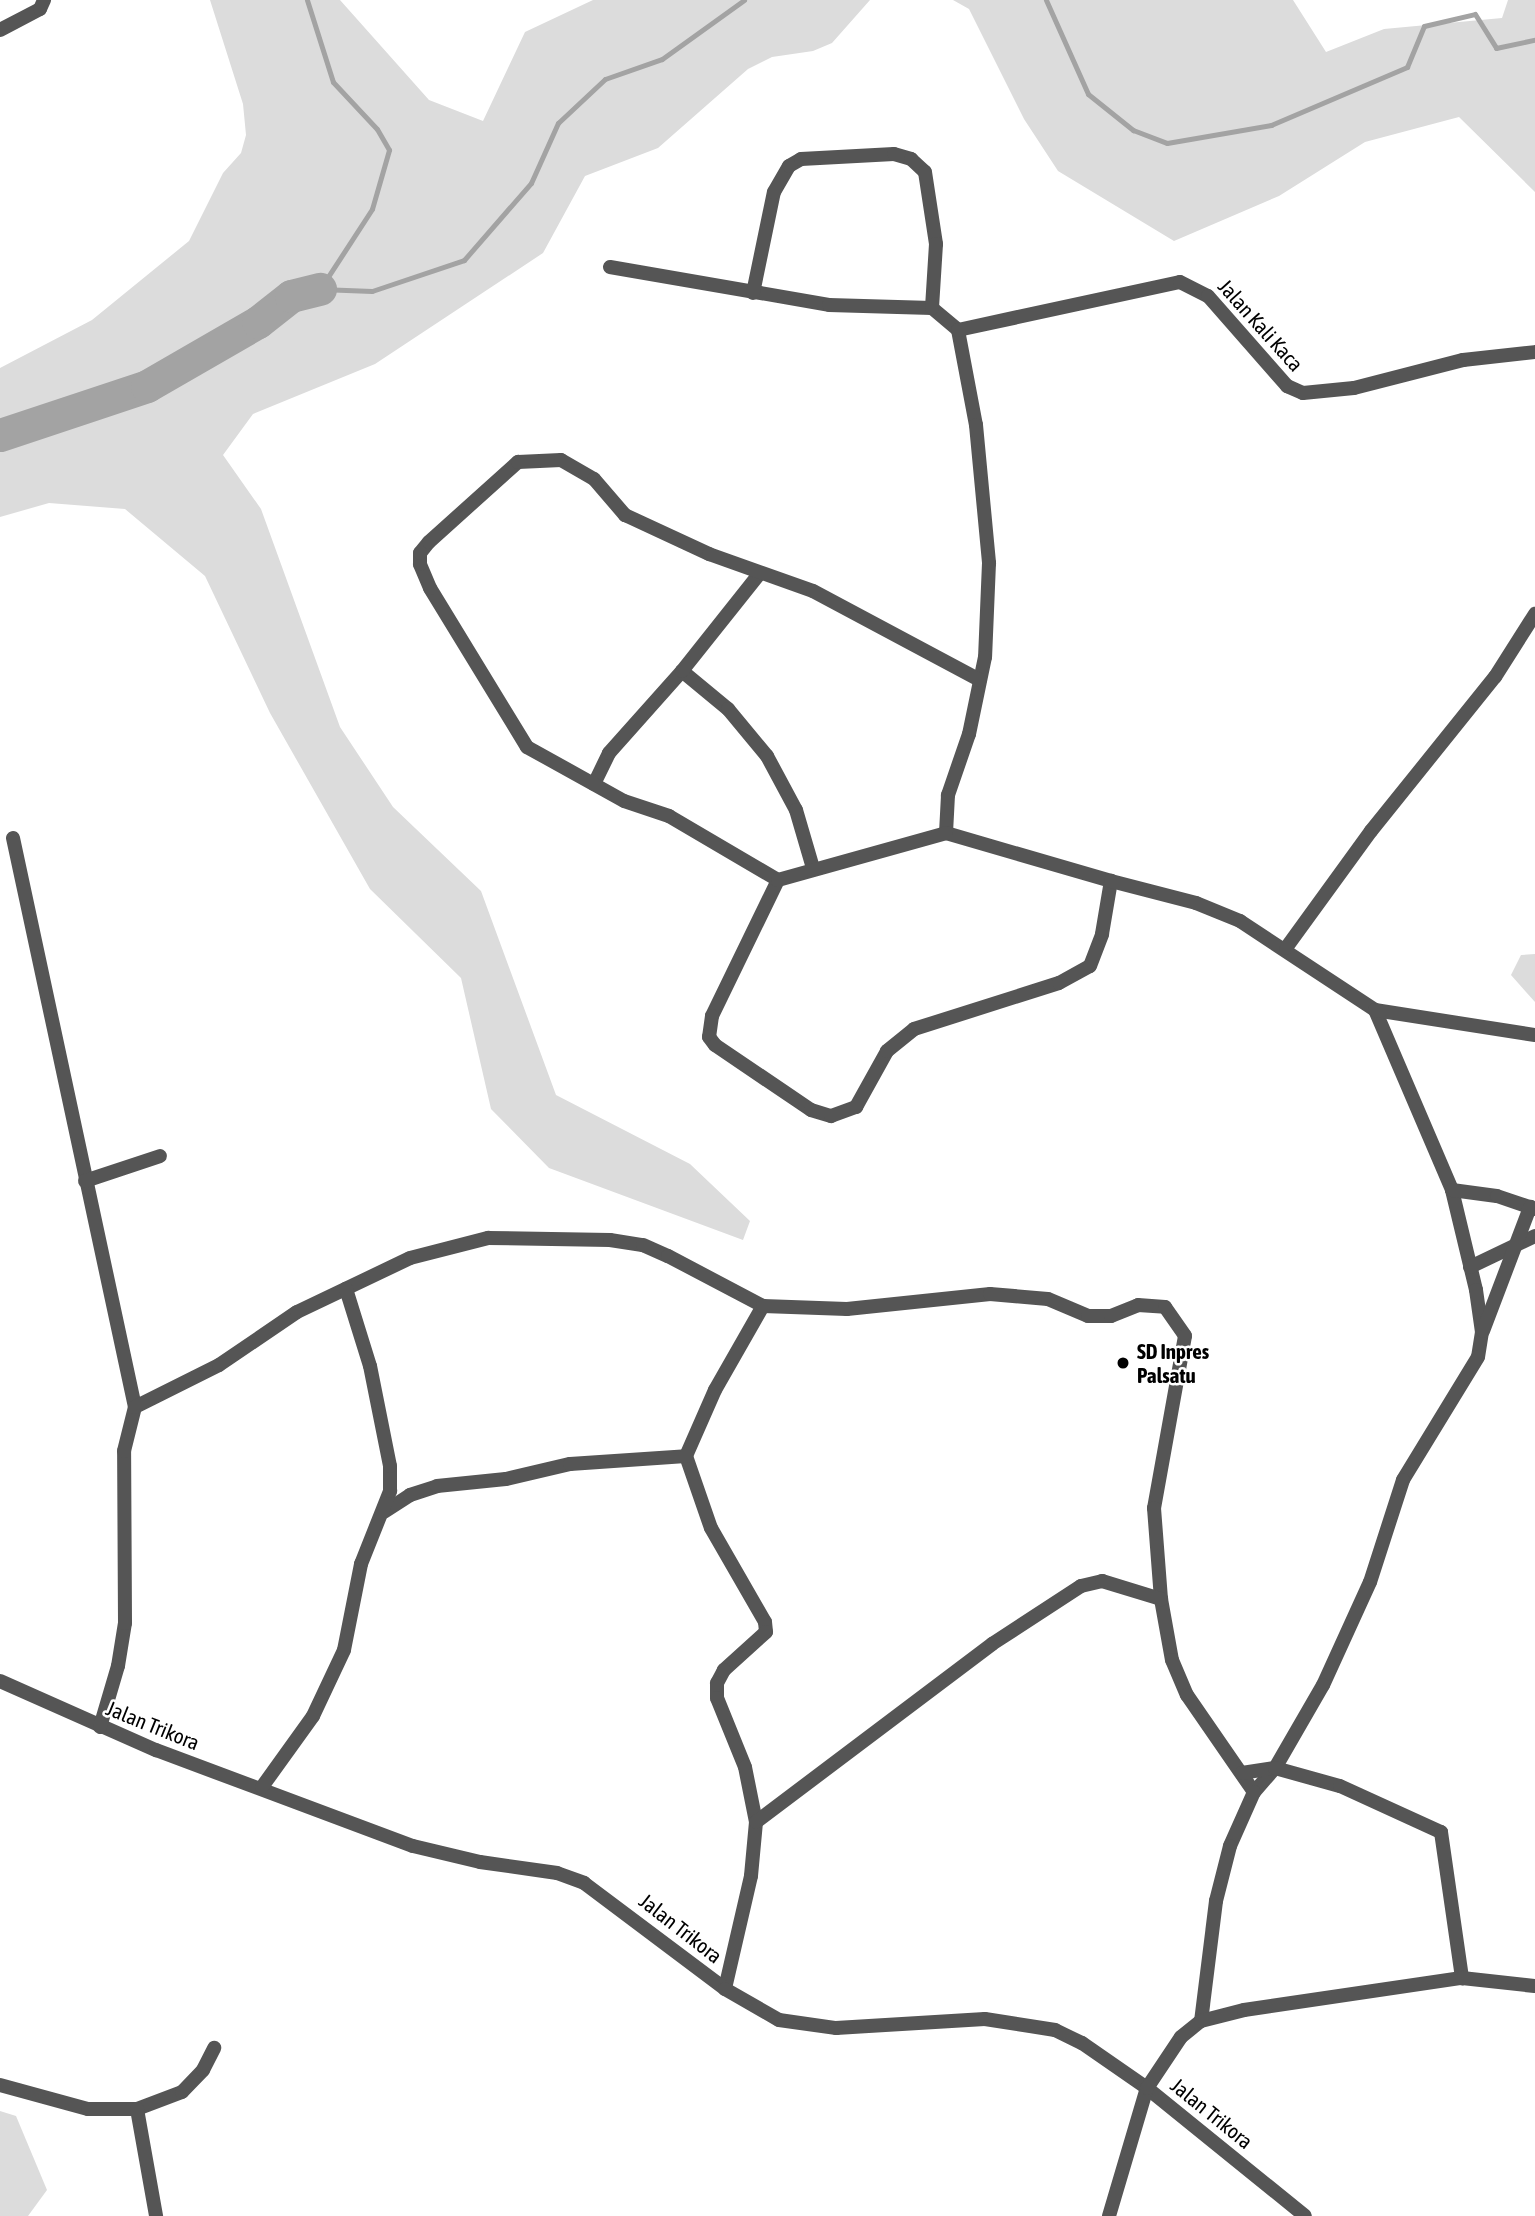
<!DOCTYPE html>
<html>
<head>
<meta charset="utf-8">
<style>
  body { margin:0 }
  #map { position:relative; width:1535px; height:2216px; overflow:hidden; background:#fff; font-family:"Asap Condensed",sans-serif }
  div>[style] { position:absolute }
  .green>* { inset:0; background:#dcdcdc }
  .stream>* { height:5px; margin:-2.5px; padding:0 2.5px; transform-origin:2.5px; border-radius:2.5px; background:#a3a3a3 }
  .river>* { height:33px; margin:-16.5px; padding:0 16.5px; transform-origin:16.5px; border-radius:16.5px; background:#a3a3a3 }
  .street>* { height:14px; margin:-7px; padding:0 7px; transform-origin:7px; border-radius:7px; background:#555 }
  .dots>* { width:19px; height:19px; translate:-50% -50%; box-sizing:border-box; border:4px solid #fff; border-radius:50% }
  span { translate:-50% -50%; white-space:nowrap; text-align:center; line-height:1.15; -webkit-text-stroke:5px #fff; paint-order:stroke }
  .street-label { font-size:21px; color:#000 }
  .poi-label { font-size:21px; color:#000; font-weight:700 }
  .left { translate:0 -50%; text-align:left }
</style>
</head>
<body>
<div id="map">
  <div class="green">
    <div style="clip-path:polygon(210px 0,340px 0,429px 100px,483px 121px,525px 32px,593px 0,870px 0,832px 43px,813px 51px,772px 57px,748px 69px,658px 148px,585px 176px,543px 253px,375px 364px,253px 414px,223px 455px,261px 509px,340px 727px,393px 807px,481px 891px,556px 1095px,690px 1164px,750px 1221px,743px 1240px,549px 1168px,491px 1109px,461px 978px,370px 889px,270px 713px,205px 576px,125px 509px,49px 503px,0 517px,0 368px,92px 320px,189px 241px,223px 173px,241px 153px,246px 135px,243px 104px)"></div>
    <div style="clip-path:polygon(953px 0,1293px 0,1326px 52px,1384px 29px,1502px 18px,1508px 0,1535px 0,1535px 192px,1459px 117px,1365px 142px,1279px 196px,1174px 241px,1058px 171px,1024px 119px,969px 9px)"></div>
    <div style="clip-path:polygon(1535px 954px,1535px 1002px,1511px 975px,1521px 955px)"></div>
    <div style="clip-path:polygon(0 2111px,16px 2116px,47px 2190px,28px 2216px,0 2216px)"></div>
  </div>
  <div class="stream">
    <div style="left:307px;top:0;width:86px;rotate:72.4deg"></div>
    <div style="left:333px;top:82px;width:64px;rotate:46.9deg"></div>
    <div style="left:377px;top:129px;width:24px;rotate:60deg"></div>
    <div style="left:389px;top:150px;width:61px;rotate:106.1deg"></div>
    <div style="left:372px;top:209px;width:95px;rotate:123deg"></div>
    <div style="left:1046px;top:0;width:103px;rotate:65.9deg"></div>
    <div style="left:1088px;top:94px;width:58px;rotate:38.7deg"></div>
    <div style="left:1133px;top:130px;width:36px;rotate:21deg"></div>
    <div style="left:1167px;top:143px;width:106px;rotate:-9.8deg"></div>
    <div style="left:1271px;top:125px;width:148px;rotate:-23.1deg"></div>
    <div style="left:1407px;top:67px;width:44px;rotate:-67.5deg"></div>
    <div style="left:1424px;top:26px;width:52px;rotate:-13.2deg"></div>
    <div style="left:1475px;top:14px;width:40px;rotate:58deg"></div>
    <div style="left:1496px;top:48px;width:40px;rotate:-12deg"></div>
    <div style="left:320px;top:289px;width:52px;rotate:2.2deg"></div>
    <div style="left:372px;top:291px;width:97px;rotate:-18.6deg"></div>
    <div style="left:464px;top:260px;width:102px;rotate:-49deg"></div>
    <div style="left:531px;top:183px;width:66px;rotate:-65.8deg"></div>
    <div style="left:558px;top:123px;width:64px;rotate:-43.1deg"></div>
    <div style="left:605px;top:79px;width:60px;rotate:-19.3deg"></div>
    <div style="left:662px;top:59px;width:101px;rotate:-35.7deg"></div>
  </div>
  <div class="river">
    <div style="left:0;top:435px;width:155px;rotate:-18.4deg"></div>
    <div style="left:147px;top:386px;width:128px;rotate:-30deg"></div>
    <div style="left:258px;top:322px;width:42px;rotate:-38.2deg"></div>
    <div style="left:291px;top:296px;width:30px;rotate:-14deg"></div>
  </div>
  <div class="street">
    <div style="left:0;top:30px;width:45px;rotate:-27.7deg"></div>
    <div style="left:40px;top:9px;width:10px;rotate:-66deg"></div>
    <div style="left:610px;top:267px;width:222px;rotate:9.8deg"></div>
    <div style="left:829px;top:305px;width:103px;rotate:1.7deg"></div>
    <div style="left:932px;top:308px;width:34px;rotate:40deg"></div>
    <div style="left:958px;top:330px;width:97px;rotate:79.3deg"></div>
    <div style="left:976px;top:425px;width:139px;rotate:84.6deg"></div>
    <div style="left:989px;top:563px;width:94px;rotate:92.4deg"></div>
    <div style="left:985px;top:657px;width:79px;rotate:101.7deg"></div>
    <div style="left:969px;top:734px;width:65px;rotate:109deg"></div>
    <div style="left:948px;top:795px;width:38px;rotate:93deg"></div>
    <div style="left:946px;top:833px;width:172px;rotate:16.2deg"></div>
    <div style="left:753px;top:293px;width:103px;rotate:-78.3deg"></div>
    <div style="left:774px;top:192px;width:30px;rotate:-60deg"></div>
    <div style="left:789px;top:166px;width:14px;rotate:-30deg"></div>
    <div style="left:801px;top:159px;width:93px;rotate:-3.1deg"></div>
    <div style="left:894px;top:154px;width:18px;rotate:16deg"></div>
    <div style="left:911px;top:159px;width:19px;rotate:43deg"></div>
    <div style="left:925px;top:172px;width:73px;rotate:81.3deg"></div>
    <div style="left:936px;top:244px;width:64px;rotate:93.6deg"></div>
    <div style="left:958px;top:330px;width:227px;rotate:-12.2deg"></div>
    <div style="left:1180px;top:282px;width:31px;rotate:27deg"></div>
    <div style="left:1208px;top:296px;width:120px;rotate:48.7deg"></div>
    <div style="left:1287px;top:386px;width:17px;rotate:24deg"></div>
    <div style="left:1303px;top:393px;width:51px;rotate:-5.6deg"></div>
    <div style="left:1354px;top:388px;width:113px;rotate:-14.4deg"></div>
    <div style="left:1463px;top:360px;width:72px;rotate:-6.3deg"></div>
    <div style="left:682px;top:671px;width:60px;rotate:39.6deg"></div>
    <div style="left:728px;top:709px;width:61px;rotate:50.3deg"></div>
    <div style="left:767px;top:756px;width:61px;rotate:61.8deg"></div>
    <div style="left:796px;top:810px;width:60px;rotate:73.7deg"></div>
    <div style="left:594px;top:784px;width:34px;rotate:-64deg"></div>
    <div style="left:609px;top:753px;width:110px;rotate:-48.3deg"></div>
    <div style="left:682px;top:671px;width:125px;rotate:-51.5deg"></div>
    <div style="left:13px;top:838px;width:582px;rotate:77.9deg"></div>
    <div style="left:778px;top:880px;width:151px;rotate:115.9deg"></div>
    <div style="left:712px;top:1016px;width:21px;rotate:98deg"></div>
    <div style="left:709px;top:1037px;width:10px;rotate:53deg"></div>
    <div style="left:715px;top:1045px;width:116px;rotate:34.1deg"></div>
    <div style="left:811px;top:1110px;width:21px;rotate:17deg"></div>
    <div style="left:831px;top:1116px;width:27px;rotate:-20deg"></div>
    <div style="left:856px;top:1107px;width:64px;rotate:-61deg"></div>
    <div style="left:887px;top:1051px;width:35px;rotate:-39deg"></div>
    <div style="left:914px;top:1029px;width:152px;rotate:-17.6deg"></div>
    <div style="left:1059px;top:983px;width:35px;rotate:-29deg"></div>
    <div style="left:1090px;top:966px;width:34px;rotate:-69deg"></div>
    <div style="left:1102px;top:934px;width:54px;rotate:-80.4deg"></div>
    <div style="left:1111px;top:881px;width:88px;rotate:14.5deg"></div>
    <div style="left:1196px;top:903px;width:48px;rotate:22.2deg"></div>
    <div style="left:1240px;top:921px;width:162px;rotate:33.4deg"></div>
    <div style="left:1375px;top:1010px;width:196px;rotate:66.8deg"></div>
    <div style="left:1452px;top:1190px;width:103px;rotate:76.5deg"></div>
    <div style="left:1476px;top:1290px;width:42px;rotate:81.9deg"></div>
    <div style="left:1482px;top:1332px;width:25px;rotate:99deg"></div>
    <div style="left:1478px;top:1357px;width:144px;rotate:121.4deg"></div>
    <div style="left:1403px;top:1480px;width:107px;rotate:107.9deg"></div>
    <div style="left:1370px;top:1582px;width:113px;rotate:114.5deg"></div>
    <div style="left:1323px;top:1685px;width:96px;rotate:120deg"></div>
    <div style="left:1275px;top:1768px;width:32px;rotate:131deg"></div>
    <div style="left:778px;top:880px;width:126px;rotate:-149.6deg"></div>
    <div style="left:669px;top:816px;width:47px;rotate:-161.6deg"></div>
    <div style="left:624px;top:801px;width:111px;rotate:-150.9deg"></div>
    <div style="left:527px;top:747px;width:186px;rotate:-121.4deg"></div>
    <div style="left:430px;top:588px;width:26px;rotate:-113deg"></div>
    <div style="left:420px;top:564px;width:11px;rotate:-90deg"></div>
    <div style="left:420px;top:553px;width:14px;rotate:-51deg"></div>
    <div style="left:429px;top:542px;width:120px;rotate:-42deg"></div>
    <div style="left:518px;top:462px;width:43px;rotate:-2.7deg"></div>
    <div style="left:561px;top:460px;width:38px;rotate:30deg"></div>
    <div style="left:594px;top:479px;width:48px;rotate:49.3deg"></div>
    <div style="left:625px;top:515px;width:93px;rotate:24.9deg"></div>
    <div style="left:709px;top:554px;width:110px;rotate:19.6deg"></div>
    <div style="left:813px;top:591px;width:189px;rotate:28.1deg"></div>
    <div style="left:778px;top:880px;width:174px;rotate:-15.6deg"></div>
    <div style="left:1286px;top:948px;width:145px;rotate:-54deg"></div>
    <div style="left:1371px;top:831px;width:198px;rotate:-51.2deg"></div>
    <div style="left:1495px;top:677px;width:75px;rotate:-57.6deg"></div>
    <div style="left:1375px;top:1010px;width:162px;rotate:8.9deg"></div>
    <div style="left:85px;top:1181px;width:79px;rotate:-18.4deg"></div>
    <div style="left:1452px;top:1190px;width:45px;rotate:7.6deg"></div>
    <div style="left:1497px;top:1196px;width:40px;rotate:18.9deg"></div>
    <div style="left:1470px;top:1267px;width:72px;rotate:-25.5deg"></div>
    <div style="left:1483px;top:1331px;width:133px;rotate:-69.2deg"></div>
    <div style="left:686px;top:1456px;width:76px;rotate:70.9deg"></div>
    <div style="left:711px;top:1528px;width:108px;rotate:60.1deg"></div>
    <div style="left:765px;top:1622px;width:10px;rotate:84deg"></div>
    <div style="left:766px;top:1632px;width:57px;rotate:137.9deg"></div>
    <div style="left:724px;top:1670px;width:15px;rotate:118deg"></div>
    <div style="left:717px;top:1683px;width:15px;rotate:90deg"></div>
    <div style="left:717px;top:1698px;width:74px;rotate:67.9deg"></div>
    <div style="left:745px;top:1767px;width:56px;rotate:78.7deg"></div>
    <div style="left:756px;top:1822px;width:54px;rotate:95.3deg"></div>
    <div style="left:751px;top:1876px;width:116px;rotate:103deg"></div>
    <div style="left:384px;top:1512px;width:31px;rotate:-33deg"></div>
    <div style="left:410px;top:1495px;width:28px;rotate:-18deg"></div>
    <div style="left:437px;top:1486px;width:69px;rotate:-5.8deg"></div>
    <div style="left:506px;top:1479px;width:66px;rotate:-13.2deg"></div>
    <div style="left:570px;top:1464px;width:116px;rotate:-3.9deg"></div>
    <div style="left:686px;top:1456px;width:72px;rotate:-66.3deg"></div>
    <div style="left:715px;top:1390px;width:97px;rotate:-60.3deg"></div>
    <div style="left:0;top:1681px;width:171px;rotate:23.9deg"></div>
    <div style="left:156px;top:1750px;width:274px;rotate:20.5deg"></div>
    <div style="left:413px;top:1846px;width:69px;rotate:13.4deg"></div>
    <div style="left:480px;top:1862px;width:78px;rotate:8.1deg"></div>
    <div style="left:557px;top:1873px;width:29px;rotate:20deg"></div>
    <div style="left:584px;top:1883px;width:176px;rotate:36.9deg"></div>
    <div style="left:725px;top:1989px;width:62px;rotate:29.9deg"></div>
    <div style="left:779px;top:2020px;width:58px;rotate:8deg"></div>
    <div style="left:836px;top:2028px;width:149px;rotate:-3.5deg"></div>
    <div style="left:985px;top:2019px;width:71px;rotate:8.9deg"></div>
    <div style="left:1055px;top:2030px;width:30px;rotate:26deg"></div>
    <div style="left:1082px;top:2043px;width:79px;rotate:34.7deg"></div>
    <div style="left:1147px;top:2088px;width:203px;rotate:39deg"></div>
    <div style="left:100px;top:1727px;width:64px;rotate:-73.6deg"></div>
    <div style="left:118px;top:1666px;width:44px;rotate:-80.8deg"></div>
    <div style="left:125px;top:1623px;width:172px;rotate:-90.3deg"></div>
    <div style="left:124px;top:1451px;width:45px;rotate:-76deg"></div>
    <div style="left:135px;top:1407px;width:94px;rotate:-26.6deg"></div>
    <div style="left:219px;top:1365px;width:94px;rotate:-34.2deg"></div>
    <div style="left:297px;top:1312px;width:125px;rotate:-25.5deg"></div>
    <div style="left:410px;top:1258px;width:81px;rotate:-14.4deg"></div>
    <div style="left:488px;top:1238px;width:122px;rotate:0.9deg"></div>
    <div style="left:610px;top:1240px;width:33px;rotate:9deg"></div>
    <div style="left:643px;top:1245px;width:27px;rotate:24deg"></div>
    <div style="left:668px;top:1256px;width:107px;rotate:27.8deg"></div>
    <div style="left:763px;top:1306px;width:84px;rotate:2deg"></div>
    <div style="left:847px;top:1309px;width:144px;rotate:-6deg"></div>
    <div style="left:990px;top:1294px;width:58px;rotate:4.9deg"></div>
    <div style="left:1048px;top:1299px;width:43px;rotate:23deg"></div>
    <div style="left:1088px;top:1316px;width:23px"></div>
    <div style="left:1111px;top:1316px;width:29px;rotate:-22deg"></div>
    <div style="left:1138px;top:1305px;width:27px;rotate:4deg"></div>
    <div style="left:1165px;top:1307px;width:35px;rotate:55deg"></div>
    <div style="left:1185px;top:1336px;width:175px;rotate:100.2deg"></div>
    <div style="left:1154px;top:1508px;width:91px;rotate:85.6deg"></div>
    <div style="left:1161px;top:1599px;width:62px;rotate:79.8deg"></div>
    <div style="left:1172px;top:1660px;width:38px;rotate:67deg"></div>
    <div style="left:1187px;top:1695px;width:118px;rotate:55.4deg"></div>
    <div style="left:1254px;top:1792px;width:59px;rotate:114deg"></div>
    <div style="left:1230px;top:1846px;width:57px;rotate:104.3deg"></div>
    <div style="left:1216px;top:1901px;width:121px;rotate:97.1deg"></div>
    <div style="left:1242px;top:1773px;width:33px;rotate:-9deg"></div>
    <div style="left:1275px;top:1768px;width:67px;rotate:15.5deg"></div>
    <div style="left:1340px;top:1786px;width:111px;rotate:24.5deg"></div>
    <div style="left:1441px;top:1832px;width:148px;rotate:81.8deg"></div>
    <div style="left:262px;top:1787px;width:87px;rotate:-54.3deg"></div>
    <div style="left:313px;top:1716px;width:73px;rotate:-64.8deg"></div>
    <div style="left:344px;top:1650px;width:88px;rotate:-78.8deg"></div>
    <div style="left:361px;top:1564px;width:79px;rotate:-68.3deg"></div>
    <div style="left:390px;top:1491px;width:25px;rotate:-90deg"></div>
    <div style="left:390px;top:1466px;width:102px;rotate:-101.3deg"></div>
    <div style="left:370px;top:1366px;width:81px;rotate:-107.3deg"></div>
    <div style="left:756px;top:1822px;width:296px;rotate:-37deg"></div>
    <div style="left:992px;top:1644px;width:106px;rotate:-33.1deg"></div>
    <div style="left:1081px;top:1586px;width:22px;rotate:-13deg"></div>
    <div style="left:1102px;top:1581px;width:62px;rotate:17deg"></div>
    <div style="left:0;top:2085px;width:91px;rotate:15.3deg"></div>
    <div style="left:88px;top:2109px;width:49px"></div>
    <div style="left:137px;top:2109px;width:48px;rotate:-20.7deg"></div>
    <div style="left:182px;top:2092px;width:30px;rotate:-46deg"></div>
    <div style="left:203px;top:2070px;width:25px;rotate:-63deg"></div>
    <div style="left:137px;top:2109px;width:109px;rotate:79.9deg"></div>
    <div style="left:1109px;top:2216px;width:134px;rotate:-73.5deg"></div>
    <div style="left:1147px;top:2088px;width:61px;rotate:-56.3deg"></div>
    <div style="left:1181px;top:2037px;width:26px;rotate:-39deg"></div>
    <div style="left:1201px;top:2021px;width:44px;rotate:-14.3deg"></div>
    <div style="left:1244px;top:2010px;width:220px;rotate:-8.4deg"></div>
    <div style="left:1462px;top:1978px;width:73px;rotate:6.3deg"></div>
  </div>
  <div class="dots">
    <div style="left:1123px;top:1363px;background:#000"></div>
  </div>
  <div class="street-label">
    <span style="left:1261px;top:325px;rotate:48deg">Jalan Kali Kaca</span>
    <span style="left:153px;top:1725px;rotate:22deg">Jalan Trikora</span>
    <span style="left:681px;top:1928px;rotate:38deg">Jalan Trikora</span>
    <span style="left:1212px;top:2113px;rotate:39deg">Jalan Trikora</span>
  </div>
  <div class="poi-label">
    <span class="left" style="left:1137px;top:1363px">SD Inpres<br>Palsatu</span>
  </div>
</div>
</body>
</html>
